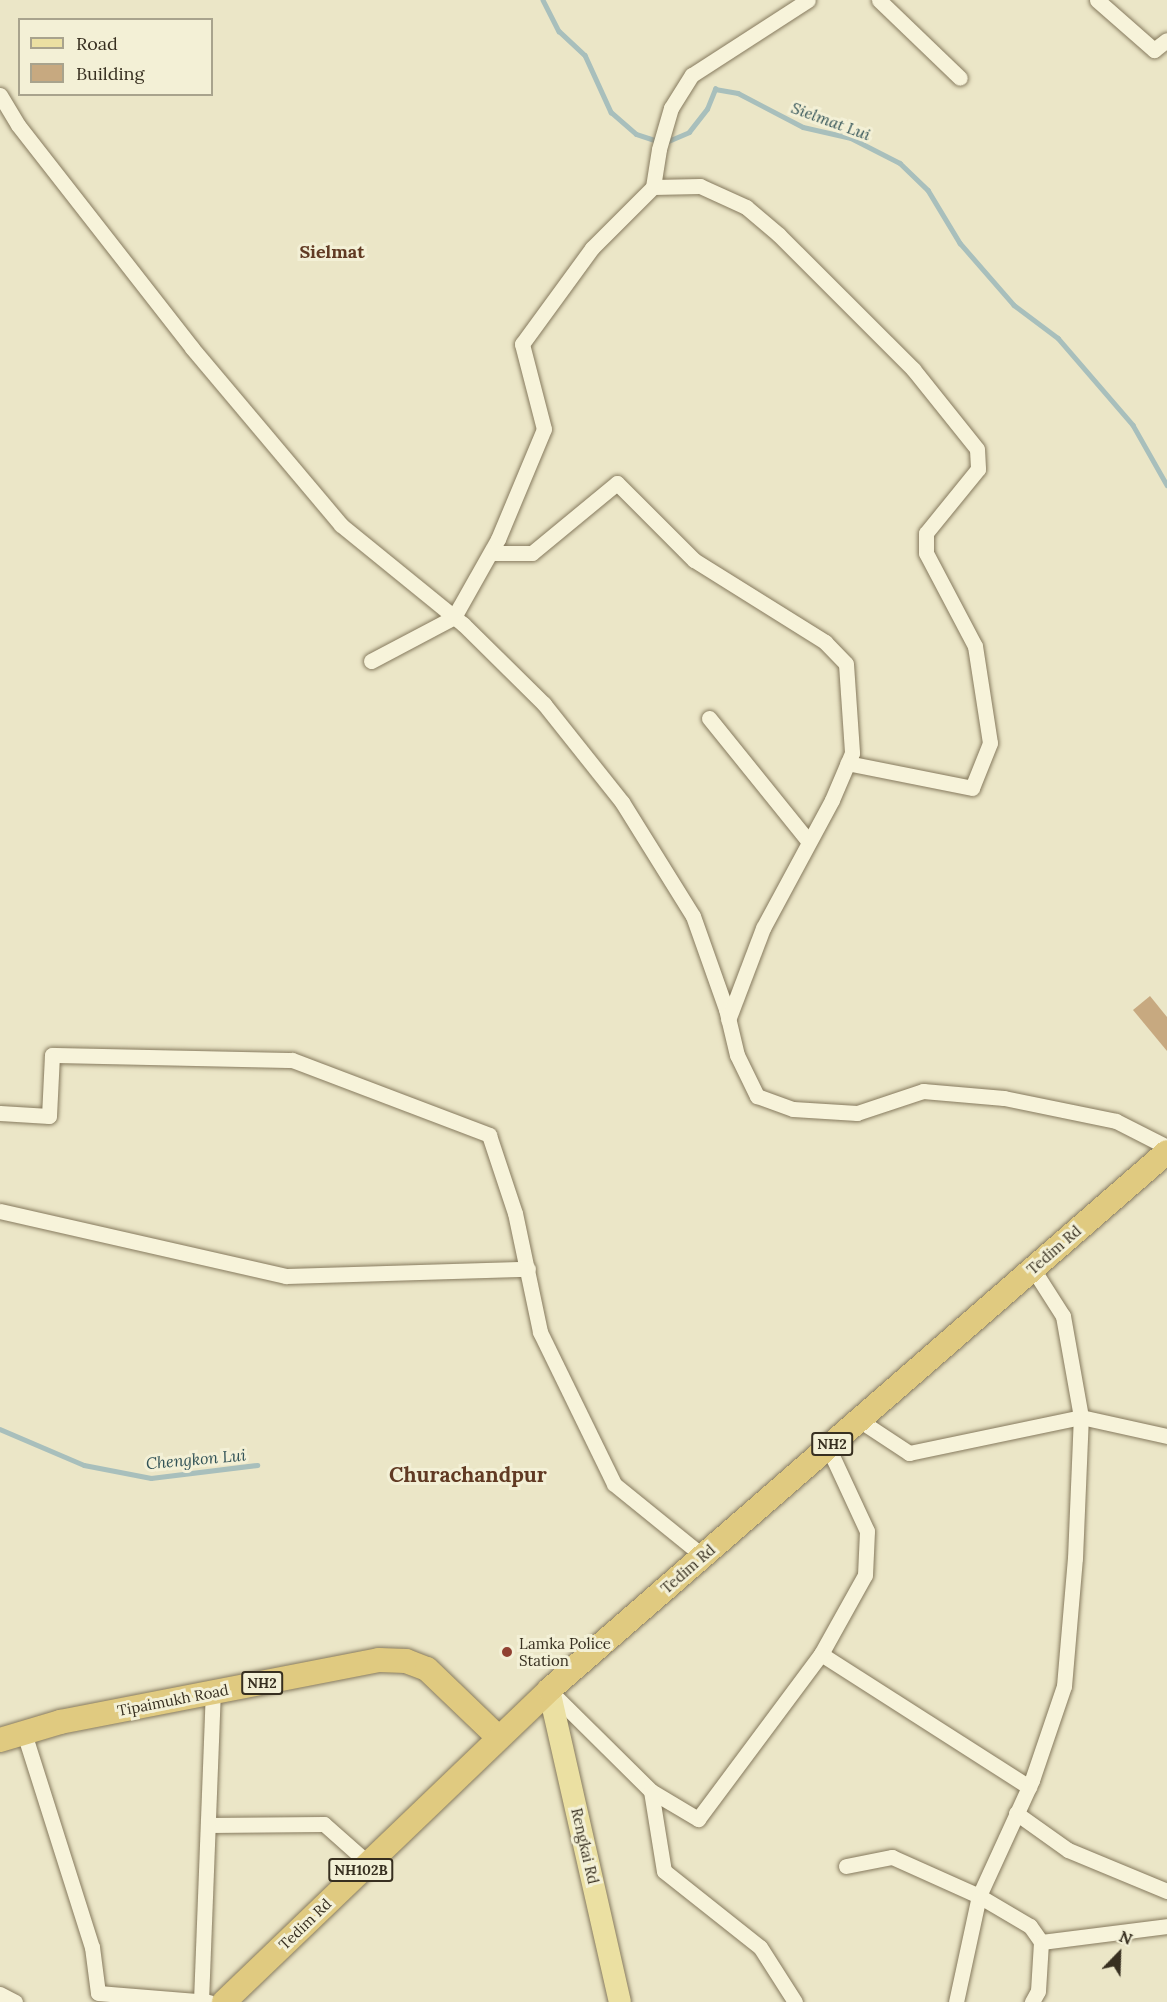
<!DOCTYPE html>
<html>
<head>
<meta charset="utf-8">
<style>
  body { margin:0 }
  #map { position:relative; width:1167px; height:2002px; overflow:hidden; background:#ebe6c7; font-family:Lora,serif }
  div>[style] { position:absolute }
  .stream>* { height:4.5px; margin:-2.25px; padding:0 2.25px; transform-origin:2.25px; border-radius:2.25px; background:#a8bfbc }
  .building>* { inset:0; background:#c7a980 }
  .roads { filter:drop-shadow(0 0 2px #867a5e) drop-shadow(0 0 2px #867a5e) }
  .minor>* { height:15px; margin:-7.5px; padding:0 7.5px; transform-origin:7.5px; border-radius:7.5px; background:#f7f3da }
  .primary>* { height:22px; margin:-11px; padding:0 11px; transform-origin:11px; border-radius:11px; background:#ebe0a2 }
  .trunk>* { height:24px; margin:-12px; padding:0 12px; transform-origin:12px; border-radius:12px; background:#e0ca80 }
  .dots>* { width:16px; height:16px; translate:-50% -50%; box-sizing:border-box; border:3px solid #f3f0d6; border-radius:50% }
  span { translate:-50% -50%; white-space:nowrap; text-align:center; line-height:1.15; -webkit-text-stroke:6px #f3f0d6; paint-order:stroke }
  .shield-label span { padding:2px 4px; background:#f3f0d6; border:2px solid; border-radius:4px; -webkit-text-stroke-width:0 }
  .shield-label { font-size:14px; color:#372f20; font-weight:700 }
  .street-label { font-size:15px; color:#372f20 }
  .poi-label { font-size:15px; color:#372f20 }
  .left { translate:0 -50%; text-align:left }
  .water-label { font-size:16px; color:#315256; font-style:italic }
  .quarter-label { font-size:18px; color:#613a23; font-weight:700 }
  .district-label { font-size:21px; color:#613a23; font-weight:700 }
  .legend { position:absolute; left:18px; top:18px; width:195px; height:78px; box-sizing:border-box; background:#f3f0d6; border:2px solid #a8a38d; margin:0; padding:8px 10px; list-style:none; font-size:18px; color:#372f20 }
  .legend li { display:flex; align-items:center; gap:12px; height:30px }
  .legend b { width:30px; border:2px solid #a8a38d }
  .north { position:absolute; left:1089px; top:1924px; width:60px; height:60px; -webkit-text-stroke:4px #f3f0d6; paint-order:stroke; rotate:23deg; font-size:16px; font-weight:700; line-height:24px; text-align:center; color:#372f20 }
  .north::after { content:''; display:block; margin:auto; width:21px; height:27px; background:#372f20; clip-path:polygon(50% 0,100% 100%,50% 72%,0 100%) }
</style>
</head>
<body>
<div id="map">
  <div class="stream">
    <div style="left:543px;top:0;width:35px;rotate:63deg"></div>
    <div style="left:559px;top:31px;width:35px;rotate:43deg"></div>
    <div style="left:585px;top:55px;width:63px;rotate:65.5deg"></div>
    <div style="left:611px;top:112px;width:33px;rotate:41deg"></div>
    <div style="left:636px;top:134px;width:23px;rotate:18deg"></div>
    <div style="left:666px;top:142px;width:25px;rotate:-23deg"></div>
    <div style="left:689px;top:132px;width:29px;rotate:-52deg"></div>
    <div style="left:707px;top:109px;width:22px;rotate:-68deg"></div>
    <div style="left:715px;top:89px;width:23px;rotate:10deg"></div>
    <div style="left:738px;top:93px;width:73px;rotate:27.6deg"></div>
    <div style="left:803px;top:127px;width:49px;rotate:12.9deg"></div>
    <div style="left:851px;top:138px;width:55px;rotate:27deg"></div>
    <div style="left:900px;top:163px;width:39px;rotate:44deg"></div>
    <div style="left:928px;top:190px;width:62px;rotate:58.9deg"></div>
    <div style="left:960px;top:243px;width:82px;rotate:48.9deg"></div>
    <div style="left:1014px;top:305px;width:55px;rotate:36.9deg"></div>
    <div style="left:1058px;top:338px;width:115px;rotate:49.2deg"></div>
    <div style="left:1133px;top:425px;width:69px;rotate:60.5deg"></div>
    <div style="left:0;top:1429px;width:91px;rotate:23.2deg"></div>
    <div style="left:84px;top:1465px;width:68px;rotate:11deg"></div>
    <div style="left:151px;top:1478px;width:107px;rotate:-7deg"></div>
  </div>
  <div class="building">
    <div style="clip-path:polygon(1150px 996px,1167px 1017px,1167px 1051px,1133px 1010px)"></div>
  </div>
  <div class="roads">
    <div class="minor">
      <div style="left:879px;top:0;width:112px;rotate:43.9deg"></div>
      <div style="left:1097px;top:0;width:76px;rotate:41.3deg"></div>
      <div style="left:1154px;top:50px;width:16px;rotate:-38deg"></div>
      <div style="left:0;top:95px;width:35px;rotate:59deg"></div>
      <div style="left:18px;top:125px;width:283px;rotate:52deg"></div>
      <div style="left:192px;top:348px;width:231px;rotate:49.9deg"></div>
      <div style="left:341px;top:525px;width:157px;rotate:39.1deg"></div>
      <div style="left:463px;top:624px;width:114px;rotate:44.6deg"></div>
      <div style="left:544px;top:704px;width:125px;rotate:51.5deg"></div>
      <div style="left:622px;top:802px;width:134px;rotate:58.1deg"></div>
      <div style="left:693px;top:916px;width:99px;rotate:70.5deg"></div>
      <div style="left:726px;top:1009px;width:47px;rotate:76.6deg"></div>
      <div style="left:737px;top:1055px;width:46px;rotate:64deg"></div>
      <div style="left:757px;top:1096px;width:38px;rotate:20deg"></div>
      <div style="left:793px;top:1109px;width:64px;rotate:3.6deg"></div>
      <div style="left:857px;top:1113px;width:70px;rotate:-18.4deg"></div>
      <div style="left:923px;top:1091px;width:81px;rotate:4.9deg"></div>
      <div style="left:1004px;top:1098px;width:114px;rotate:11.6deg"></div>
      <div style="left:1116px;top:1121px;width:57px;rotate:27deg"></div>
      <div style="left:653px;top:187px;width:47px;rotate:-1.2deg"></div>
      <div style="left:700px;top:186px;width:51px;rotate:24.5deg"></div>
      <div style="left:746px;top:207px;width:43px;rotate:40.3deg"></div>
      <div style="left:779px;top:235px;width:190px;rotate:45deg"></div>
      <div style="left:913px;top:369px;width:102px;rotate:51.3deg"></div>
      <div style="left:977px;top:449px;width:20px;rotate:87deg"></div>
      <div style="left:978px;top:469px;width:82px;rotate:129.1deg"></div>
      <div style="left:926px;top:533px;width:20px;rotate:90deg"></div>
      <div style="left:926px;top:553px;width:105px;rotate:62.2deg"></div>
      <div style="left:975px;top:646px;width:98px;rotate:81.2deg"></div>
      <div style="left:990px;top:743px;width:48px;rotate:111.8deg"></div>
      <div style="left:972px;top:788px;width:127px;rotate:-168.7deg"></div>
      <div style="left:491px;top:553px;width:41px"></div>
      <div style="left:532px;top:553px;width:110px;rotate:-39.5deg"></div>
      <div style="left:617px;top:483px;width:109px;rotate:45deg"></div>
      <div style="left:694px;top:560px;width:155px;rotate:32deg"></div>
      <div style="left:825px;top:642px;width:30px;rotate:46deg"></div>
      <div style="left:846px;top:664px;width:89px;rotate:86.1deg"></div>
      <div style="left:852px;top:753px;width:51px;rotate:113.1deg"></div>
      <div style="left:832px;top:800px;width:145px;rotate:118.3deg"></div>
      <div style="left:763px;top:928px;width:98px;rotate:110.8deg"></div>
      <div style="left:371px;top:661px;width:94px;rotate:-27.9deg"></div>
      <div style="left:454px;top:617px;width:90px;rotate:-60.6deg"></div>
      <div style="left:498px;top:539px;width:119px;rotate:-67.3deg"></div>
      <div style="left:544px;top:429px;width:88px;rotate:-104.5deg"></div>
      <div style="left:522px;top:344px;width:119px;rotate:-53.9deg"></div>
      <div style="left:592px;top:248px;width:86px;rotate:-45deg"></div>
      <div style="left:653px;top:187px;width:38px;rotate:-81deg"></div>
      <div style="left:659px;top:149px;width:43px;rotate:-73.7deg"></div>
      <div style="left:671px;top:108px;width:39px;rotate:-58deg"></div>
      <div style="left:692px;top:75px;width:138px;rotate:-32.9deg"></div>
      <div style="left:709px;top:718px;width:159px;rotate:51.1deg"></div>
      <div style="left:0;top:1113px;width:49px;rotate:3.5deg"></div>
      <div style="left:49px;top:1116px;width:61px;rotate:-87.2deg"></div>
      <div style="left:52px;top:1055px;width:240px;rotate:1.2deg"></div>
      <div style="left:292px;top:1060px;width:211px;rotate:20.8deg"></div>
      <div style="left:489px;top:1135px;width:82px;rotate:71.6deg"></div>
      <div style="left:515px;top:1213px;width:122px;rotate:78.1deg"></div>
      <div style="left:540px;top:1332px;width:169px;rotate:64deg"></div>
      <div style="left:614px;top:1484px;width:114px;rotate:39deg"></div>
      <div style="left:0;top:1211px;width:293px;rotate:12.8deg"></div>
      <div style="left:286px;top:1276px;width:242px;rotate:-1.7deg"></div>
      <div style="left:859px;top:1420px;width:60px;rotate:33.4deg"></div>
      <div style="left:909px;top:1453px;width:176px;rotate:-11.8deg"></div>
      <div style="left:1081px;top:1417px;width:88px;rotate:12.5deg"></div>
      <div style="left:821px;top:1654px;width:247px;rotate:32.6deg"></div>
      <div style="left:550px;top:1691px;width:142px;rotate:44.7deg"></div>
      <div style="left:651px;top:1791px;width:81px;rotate:80.8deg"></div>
      <div style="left:664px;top:1871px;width:122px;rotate:38.4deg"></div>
      <div style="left:760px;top:1947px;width:65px;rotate:57.5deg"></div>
      <div style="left:24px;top:1733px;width:225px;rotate:72.4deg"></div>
      <div style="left:92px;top:1947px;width:46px;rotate:82.6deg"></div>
      <div style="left:651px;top:1791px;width:55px;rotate:30.8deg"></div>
      <div style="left:698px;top:1819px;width:206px;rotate:-53.3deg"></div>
      <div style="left:821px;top:1654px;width:90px;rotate:-60.9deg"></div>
      <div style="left:865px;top:1575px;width:44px;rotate:-87.4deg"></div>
      <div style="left:867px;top:1531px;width:93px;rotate:-114.9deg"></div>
      <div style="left:1016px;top:1813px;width:64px;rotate:35.4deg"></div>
      <div style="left:1068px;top:1850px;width:107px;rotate:22.5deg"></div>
      <div style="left:208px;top:1825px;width:116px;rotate:-0.5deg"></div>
      <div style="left:324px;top:1824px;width:59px;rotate:41.6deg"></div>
      <div style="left:846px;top:1866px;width:47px;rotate:-11.1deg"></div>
      <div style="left:892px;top:1857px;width:95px;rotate:24.1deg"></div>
      <div style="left:979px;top:1896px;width:59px;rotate:30.5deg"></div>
      <div style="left:1030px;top:1926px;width:19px;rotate:55deg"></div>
      <div style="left:1041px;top:1942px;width:49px;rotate:93.5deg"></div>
      <div style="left:1038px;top:1991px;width:13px;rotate:119deg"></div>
      <div style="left:1041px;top:1942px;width:127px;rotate:-7.2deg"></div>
      <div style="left:98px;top:1993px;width:111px;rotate:4.6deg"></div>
      <div style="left:0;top:1994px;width:17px;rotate:28deg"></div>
      <div style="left:201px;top:2001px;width:309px;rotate:-87.8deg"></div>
      <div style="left:956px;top:2002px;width:108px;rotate:-77.8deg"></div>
      <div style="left:979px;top:1896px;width:128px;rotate:-65.4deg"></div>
      <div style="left:1032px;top:1780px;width:99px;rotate:-71.2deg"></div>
      <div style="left:1064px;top:1686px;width:128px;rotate:-85.1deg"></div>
      <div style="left:1075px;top:1558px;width:141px;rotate:-87.6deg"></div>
      <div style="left:1081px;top:1417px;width:103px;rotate:-100.1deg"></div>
      <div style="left:1063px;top:1316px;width:56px;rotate:-122.6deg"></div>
    </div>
    <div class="primary">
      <div style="left:549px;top:1690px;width:320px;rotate:77.2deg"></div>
    </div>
    <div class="trunk">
      <div style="left:0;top:1740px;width:63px;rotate:-16.7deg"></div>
      <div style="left:60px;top:1722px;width:325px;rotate:-11deg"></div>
      <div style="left:379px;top:1660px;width:27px;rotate:2deg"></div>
      <div style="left:406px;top:1661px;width:22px;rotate:21deg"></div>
      <div style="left:427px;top:1669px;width:98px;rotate:43.8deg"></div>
      <div style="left:224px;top:2002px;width:451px;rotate:-43.8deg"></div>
      <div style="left:549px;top:1690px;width:819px;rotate:-41.04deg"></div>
    </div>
  </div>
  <div class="dots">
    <div style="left:507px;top:1652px;background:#904132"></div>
  </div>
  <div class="shield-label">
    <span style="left:832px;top:1444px">NH2</span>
    <span style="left:262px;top:1683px">NH2</span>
    <span style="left:361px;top:1870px">NH102B</span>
  </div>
  <div class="street-label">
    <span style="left:1054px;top:1250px;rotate:-41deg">Tedim Rd</span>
    <span style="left:688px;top:1569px;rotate:-41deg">Tedim Rd</span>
    <span style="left:173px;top:1700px;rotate:-11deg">Tipaimukh Road</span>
    <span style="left:585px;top:1846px;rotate:77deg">Rengkai Rd</span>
    <span style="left:305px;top:1924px;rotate:-44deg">Tedim Rd</span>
  </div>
  <div class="poi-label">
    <span class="left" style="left:519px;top:1652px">Lamka Police<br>Station</span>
  </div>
  <div class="water-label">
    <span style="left:831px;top:121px;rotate:20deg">Sielmat Lui</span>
    <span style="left:196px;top:1459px;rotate:-5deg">Chengkon Lui</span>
  </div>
  <div class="quarter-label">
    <span style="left:332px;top:252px">Sielmat</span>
  </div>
  <div class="district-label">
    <span style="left:468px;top:1475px">Churachandpur</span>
  </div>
  <ul class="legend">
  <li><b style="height:8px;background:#ebe0a2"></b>Road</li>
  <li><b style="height:16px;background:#c7a980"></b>Building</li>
  </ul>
  <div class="north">N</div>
</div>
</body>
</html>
